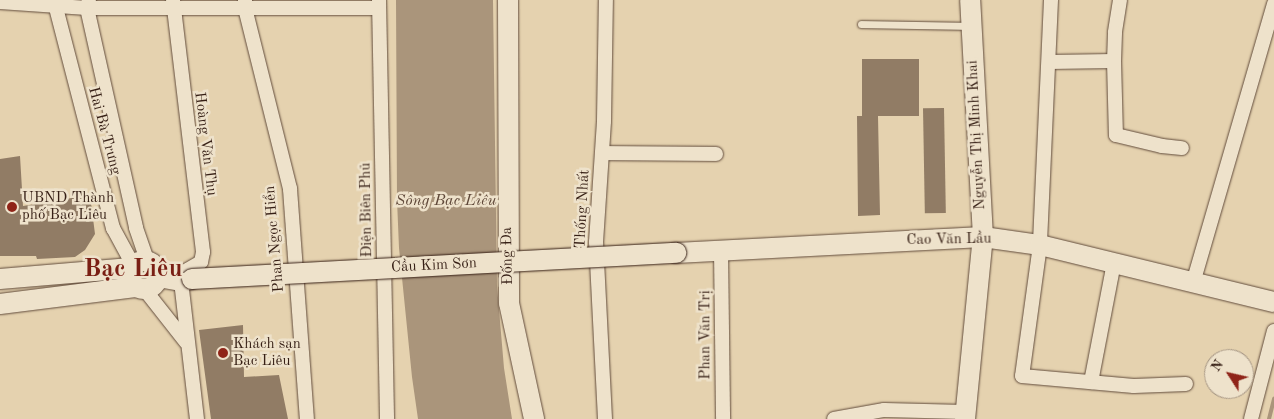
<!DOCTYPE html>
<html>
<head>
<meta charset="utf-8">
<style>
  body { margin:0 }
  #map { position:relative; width:1274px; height:419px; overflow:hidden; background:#e5d2af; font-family:"Old Standard TT",serif }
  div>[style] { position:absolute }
  .water>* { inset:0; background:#aa957b }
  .stream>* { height:4px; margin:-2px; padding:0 2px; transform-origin:2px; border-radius:2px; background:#aa957b }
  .building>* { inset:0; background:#917c65; transform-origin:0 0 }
  .roads { filter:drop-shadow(0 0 1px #624c3c) drop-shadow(0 0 1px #624c3c) }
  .lane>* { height:7px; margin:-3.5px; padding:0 3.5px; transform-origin:3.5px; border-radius:3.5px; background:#eee2cb }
  .street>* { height:14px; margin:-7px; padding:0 7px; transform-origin:7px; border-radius:7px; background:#eee2cb }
  .secondary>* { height:20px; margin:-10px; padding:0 10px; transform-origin:10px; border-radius:10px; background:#eee2cb }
  .secondary>.ring { margin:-10px; padding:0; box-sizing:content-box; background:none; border:20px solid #eee2cb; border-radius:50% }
  .bridges { filter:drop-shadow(0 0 1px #361f15) drop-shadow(0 0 1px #361f15) }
  .secondary-bridge>* { height:20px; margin:-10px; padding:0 10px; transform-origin:10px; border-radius:10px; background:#eee2cb }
  .dots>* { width:14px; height:14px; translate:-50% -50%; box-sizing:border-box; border:2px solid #eee2cb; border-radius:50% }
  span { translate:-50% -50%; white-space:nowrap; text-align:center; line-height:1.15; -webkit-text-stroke:5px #eee2cb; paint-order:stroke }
  .street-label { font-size:15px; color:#361f15 }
  .poi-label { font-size:15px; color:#361f15 }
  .left { translate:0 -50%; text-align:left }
  .water-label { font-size:16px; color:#5f4839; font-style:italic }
  .town-label { font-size:25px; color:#7a1f14; font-weight:700 }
  .north { position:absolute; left:1204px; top:349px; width:50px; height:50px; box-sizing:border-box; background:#eee2cb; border:1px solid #a49482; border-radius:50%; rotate:305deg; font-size:14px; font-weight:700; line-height:20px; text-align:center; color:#361f15 }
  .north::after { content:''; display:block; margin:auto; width:18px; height:22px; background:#8f2418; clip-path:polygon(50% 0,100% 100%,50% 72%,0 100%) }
</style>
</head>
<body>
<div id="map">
  <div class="water">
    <div style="clip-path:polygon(396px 0,493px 0,497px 286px,504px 368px,512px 419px,418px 419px,412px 377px,399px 248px,397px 200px)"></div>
  </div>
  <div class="stream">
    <div style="left:1269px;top:419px;width:21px;rotate:-76deg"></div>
  </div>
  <div class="building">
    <div style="clip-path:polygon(862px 59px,919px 59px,919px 116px,878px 116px,880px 215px,858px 216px,857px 116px,862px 116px)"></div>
    <div style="left:944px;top:108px;width:105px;height:21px;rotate:89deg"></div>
    <div style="clip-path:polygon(20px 156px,23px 206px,90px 195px,95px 234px,85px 250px,75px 257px,37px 259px,36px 256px,0 256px,0 159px)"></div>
    <div style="clip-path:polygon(243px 325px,244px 377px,279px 375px,288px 419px,211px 419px,199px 330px)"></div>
  </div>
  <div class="roads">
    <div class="lane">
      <div style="left:861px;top:24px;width:110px;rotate:1deg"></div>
    </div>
    <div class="street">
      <div style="left:54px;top:0;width:236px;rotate:75.5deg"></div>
      <div style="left:113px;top:228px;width:42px;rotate:61.6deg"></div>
      <div style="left:89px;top:0;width:8px;rotate:104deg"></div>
      <div style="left:87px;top:8px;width:225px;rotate:77.4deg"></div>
      <div style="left:136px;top:228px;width:36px;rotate:71deg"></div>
      <div style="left:173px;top:0;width:254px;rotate:83.2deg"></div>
      <div style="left:203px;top:252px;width:10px;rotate:101deg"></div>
      <div style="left:201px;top:262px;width:22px;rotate:150deg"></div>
      <div style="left:182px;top:273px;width:8px;rotate:97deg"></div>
      <div style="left:181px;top:281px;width:139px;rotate:83.4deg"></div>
      <div style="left:245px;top:0;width:8px;rotate:90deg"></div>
      <div style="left:245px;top:8px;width:187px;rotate:76deg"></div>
      <div style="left:290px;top:189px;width:231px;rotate:85.8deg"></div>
      <div style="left:379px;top:0;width:419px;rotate:88.9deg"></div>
      <div style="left:1051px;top:0;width:245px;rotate:92.6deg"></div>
      <div style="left:1040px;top:245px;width:132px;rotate:97.8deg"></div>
      <div style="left:1022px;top:376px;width:112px;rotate:5.1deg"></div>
      <div style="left:1134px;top:386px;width:52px;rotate:-2.2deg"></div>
      <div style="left:1120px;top:0;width:33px;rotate:99deg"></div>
      <div style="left:1115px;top:33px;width:28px;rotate:92deg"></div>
      <div style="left:1114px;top:61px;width:74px;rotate:88.5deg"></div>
      <div style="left:1116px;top:135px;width:47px;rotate:13.4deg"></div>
      <div style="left:1162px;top:146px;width:20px;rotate:6deg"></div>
      <div style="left:0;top:2px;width:87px;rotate:3.9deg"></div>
      <div style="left:87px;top:8px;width:292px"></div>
      <div style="left:1049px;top:62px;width:65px;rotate:-0.9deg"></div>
      <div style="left:602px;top:153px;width:114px;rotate:0.5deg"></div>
      <div style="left:721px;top:250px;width:169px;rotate:89.3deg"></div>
      <div style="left:1193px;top:283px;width:291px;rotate:-73.8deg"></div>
      <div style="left:145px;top:290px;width:66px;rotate:51.7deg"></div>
      <div style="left:1091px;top:382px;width:121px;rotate:-79.1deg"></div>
      <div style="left:605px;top:419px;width:177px;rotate:-92.9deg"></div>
      <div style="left:596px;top:242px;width:121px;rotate:-86.2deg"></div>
      <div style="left:604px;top:121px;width:121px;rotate:-89.1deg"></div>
      <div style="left:834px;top:419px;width:51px;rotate:-10.2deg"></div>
      <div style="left:884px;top:410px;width:81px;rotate:1.4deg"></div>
      <div style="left:1251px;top:419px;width:91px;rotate:-75.4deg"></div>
    </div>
    <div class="secondary">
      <div style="left:508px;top:0;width:303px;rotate:89.8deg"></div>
      <div style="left:509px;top:303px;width:119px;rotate:77.8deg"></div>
      <div style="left:676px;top:253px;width:307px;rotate:-3deg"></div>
      <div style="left:983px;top:237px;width:58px;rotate:8deg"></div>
      <div style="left:1040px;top:245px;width:241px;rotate:13.7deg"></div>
      <div class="ring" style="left:130px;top:261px;width:8px;height:8px"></div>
      <div style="left:158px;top:277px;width:23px;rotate:10deg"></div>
      <div style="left:181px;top:281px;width:11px;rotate:-10deg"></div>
      <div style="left:0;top:279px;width:131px;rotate:-4.8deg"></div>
      <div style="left:0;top:304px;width:136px;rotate:-7.2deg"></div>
      <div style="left:965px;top:419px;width:183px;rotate:-84.4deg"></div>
      <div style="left:983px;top:237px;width:237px;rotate:-93.1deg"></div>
    </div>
  </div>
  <div class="bridges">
    <div class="secondary-bridge">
      <div style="left:192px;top:279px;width:485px;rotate:-3.1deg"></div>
    </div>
  </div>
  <div class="dots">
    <div style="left:12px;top:207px;background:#8f2418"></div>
    <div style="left:223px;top:353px;background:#8f2418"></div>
  </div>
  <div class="street-label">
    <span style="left:104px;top:131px;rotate:75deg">Hai Bà Trưng</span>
    <span style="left:977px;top:135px;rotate:-93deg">Nguyễn Thị Minh Khai</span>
    <span style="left:205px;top:144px;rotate:83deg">Hoàng Văn Thụ</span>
    <span style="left:583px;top:209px;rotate:-87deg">Thống Nhất</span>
    <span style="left:367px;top:210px;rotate:-91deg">Điện Biên Phủ</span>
    <span style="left:275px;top:239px;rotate:-95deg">Phan Ngọc Hiển</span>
    <span style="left:949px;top:240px;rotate:-1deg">Cao Văn Lầu</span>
    <span style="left:508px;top:256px;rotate:-91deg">Đống Đa</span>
    <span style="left:434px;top:266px;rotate:-3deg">Cầu Kim Sơn</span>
    <span style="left:706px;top:335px;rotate:-90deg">Phan Văn Trị</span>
  </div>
  <div class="poi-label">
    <span class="left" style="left:22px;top:207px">UBND Thành<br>phố Bạc Liêu</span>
    <span class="left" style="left:233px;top:353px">Khách sạn<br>Bạc Liêu</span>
  </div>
  <div class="water-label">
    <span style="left:446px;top:201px">Sông Bạc Liêu</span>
  </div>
  <div class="town-label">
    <span style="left:133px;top:270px">Bạc Liêu</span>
  </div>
  <div class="north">N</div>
</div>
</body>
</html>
